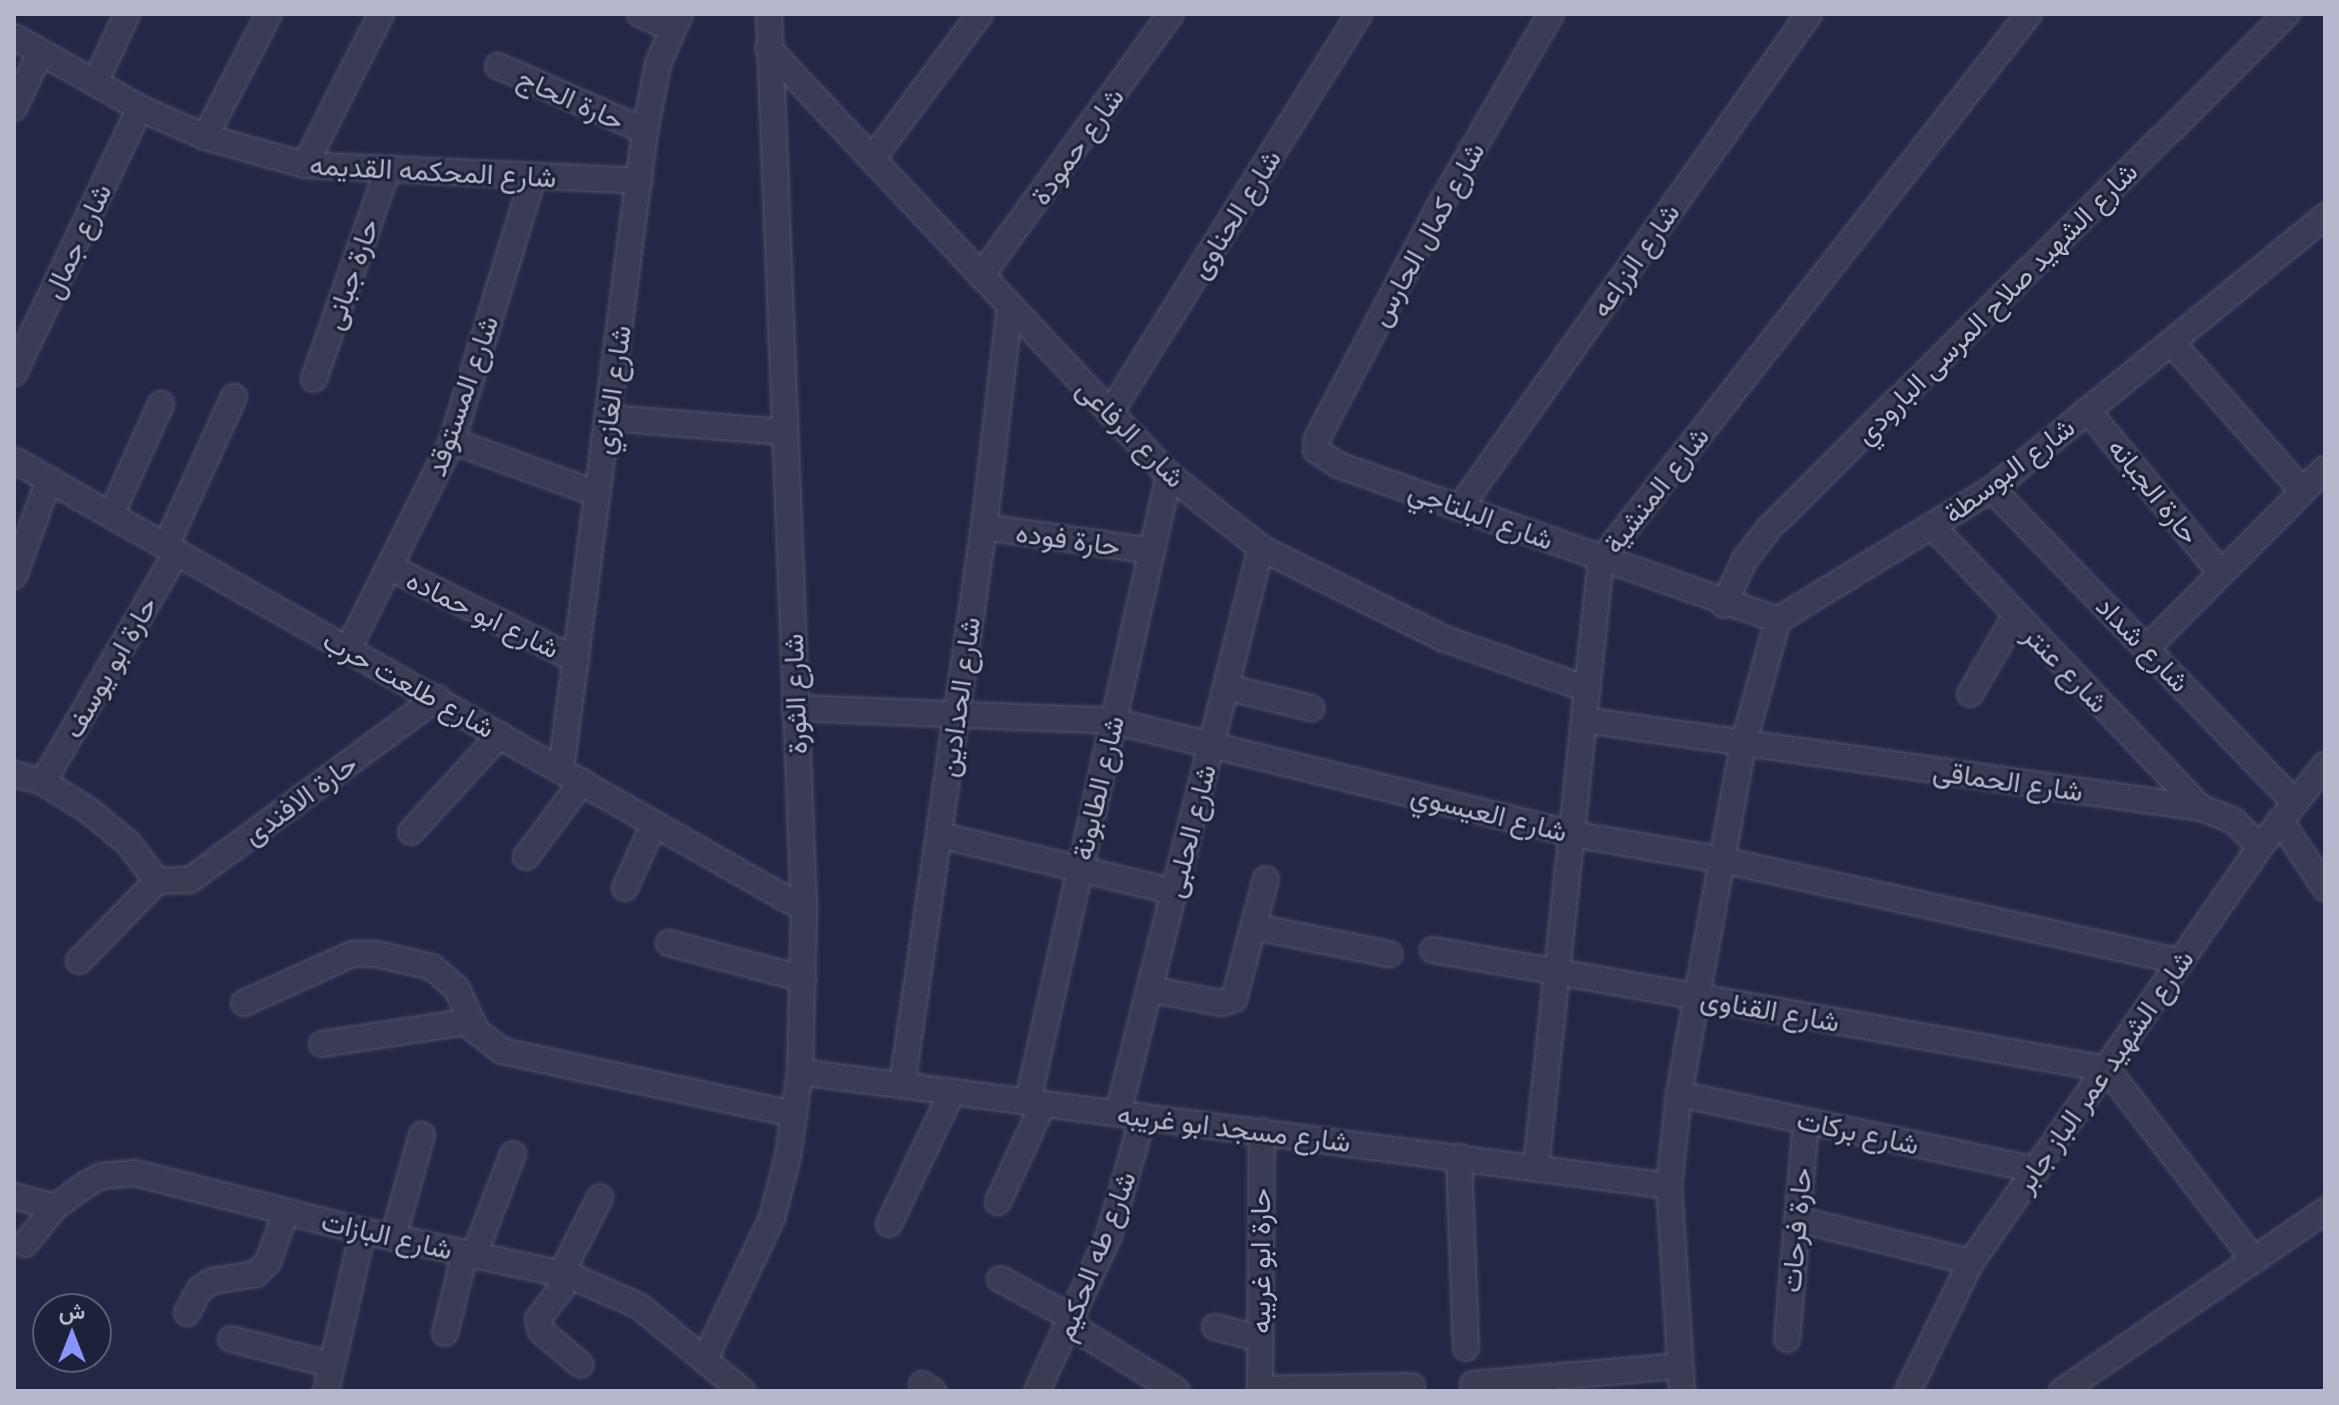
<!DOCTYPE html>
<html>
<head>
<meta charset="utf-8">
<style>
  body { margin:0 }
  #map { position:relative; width:2339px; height:1405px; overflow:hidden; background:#242845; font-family:"Public Sans",Vazirmatn,sans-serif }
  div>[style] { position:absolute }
  .roads { filter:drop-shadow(0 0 2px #51546c) drop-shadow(0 0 2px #51546c) }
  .street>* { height:24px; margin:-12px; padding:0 12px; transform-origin:12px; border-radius:12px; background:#393c54 }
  span { translate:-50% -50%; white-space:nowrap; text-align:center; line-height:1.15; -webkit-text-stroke:6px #1d213a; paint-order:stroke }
  .street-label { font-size:28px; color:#b6b8ce }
  .frame { position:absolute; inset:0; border:16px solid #b6b8ce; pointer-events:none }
  .north { position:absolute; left:32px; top:1293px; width:80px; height:80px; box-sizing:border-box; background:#1d213a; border:2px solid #5a5d75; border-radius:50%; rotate:0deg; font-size:22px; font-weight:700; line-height:32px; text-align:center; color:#b6b8ce }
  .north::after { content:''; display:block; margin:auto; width:28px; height:36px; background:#8a94ff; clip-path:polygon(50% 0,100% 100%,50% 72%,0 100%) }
</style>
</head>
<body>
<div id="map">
  <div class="roads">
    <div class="street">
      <div style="left:640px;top:14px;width:35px;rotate:25deg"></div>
      <div style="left:1551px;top:14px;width:223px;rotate:120.1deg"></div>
      <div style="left:1439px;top:207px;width:261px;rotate:117.8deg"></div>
      <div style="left:1317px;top:438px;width:12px;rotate:95deg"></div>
      <div style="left:1316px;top:450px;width:27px;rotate:34deg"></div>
      <div style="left:1338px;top:465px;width:467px;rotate:19.4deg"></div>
      <div style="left:14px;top:37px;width:145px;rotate:29.4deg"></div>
      <div style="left:140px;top:108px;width:71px;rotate:24deg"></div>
      <div style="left:205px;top:137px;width:104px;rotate:15.6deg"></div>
      <div style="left:305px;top:165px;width:335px;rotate:2.7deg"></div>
      <div style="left:768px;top:48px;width:586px;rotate:46.8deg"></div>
      <div style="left:1169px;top:475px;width:117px;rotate:38.4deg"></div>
      <div style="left:1261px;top:548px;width:205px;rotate:26.3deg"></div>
      <div style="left:1445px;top:639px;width:151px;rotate:19.4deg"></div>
      <div style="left:498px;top:66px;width:161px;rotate:23.9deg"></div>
      <div style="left:95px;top:83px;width:76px;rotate:-65.1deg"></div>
      <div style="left:14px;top:108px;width:61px;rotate:-64.7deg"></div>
      <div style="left:205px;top:137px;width:139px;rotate:-62.5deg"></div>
      <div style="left:873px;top:158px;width:179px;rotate:-53.4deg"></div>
      <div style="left:305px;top:165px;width:169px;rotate:-63.3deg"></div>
      <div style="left:981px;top:276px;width:324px;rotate:-54.1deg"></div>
      <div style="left:2171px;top:342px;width:199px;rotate:48.5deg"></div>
      <div style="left:14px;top:373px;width:293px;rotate:-64.6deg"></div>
      <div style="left:314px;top:379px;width:223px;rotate:-70.6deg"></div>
      <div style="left:2087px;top:410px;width:211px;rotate:50.6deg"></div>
      <div style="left:1110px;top:413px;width:470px;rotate:-58deg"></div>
      <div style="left:609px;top:418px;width:176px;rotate:4.6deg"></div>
      <div style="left:452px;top:441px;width:155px;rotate:20deg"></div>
      <div style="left:14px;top:460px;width:909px;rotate:29.61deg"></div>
      <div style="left:1992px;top:489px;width:434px;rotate:46deg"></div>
      <div style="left:1461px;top:506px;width:603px;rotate:-54.73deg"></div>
      <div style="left:111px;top:515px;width:122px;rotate:-65.8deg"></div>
      <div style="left:984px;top:527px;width:170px;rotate:8.1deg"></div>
      <div style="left:1933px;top:527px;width:388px;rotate:46.4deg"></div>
      <div style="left:166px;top:546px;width:164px;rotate:-65.5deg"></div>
      <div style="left:389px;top:567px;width:209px;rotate:26.4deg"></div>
      <div style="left:14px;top:576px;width:102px;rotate:-70deg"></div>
      <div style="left:1724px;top:605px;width:48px;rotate:-65.6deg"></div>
      <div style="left:1744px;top:561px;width:41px;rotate:-52.9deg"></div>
      <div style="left:1769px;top:528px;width:730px;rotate:-44.78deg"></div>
      <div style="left:2147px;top:648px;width:252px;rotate:-45.2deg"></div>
      <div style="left:348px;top:649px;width:233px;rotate:-63.4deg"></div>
      <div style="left:452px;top:441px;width:276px;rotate:-72.9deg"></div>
      <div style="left:1226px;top:687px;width:88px;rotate:13.9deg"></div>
      <div style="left:1970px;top:694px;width:89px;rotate:-59.7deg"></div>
      <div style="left:795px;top:708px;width:318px;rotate:2.3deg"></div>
      <div style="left:1113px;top:721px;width:473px;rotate:13.8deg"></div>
      <div style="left:1572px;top:834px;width:152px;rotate:9.8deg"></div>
      <div style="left:1722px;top:860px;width:468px;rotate:12.5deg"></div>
      <div style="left:1584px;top:720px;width:623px;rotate:8.12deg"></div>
      <div style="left:2201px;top:808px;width:34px;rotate:21deg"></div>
      <div style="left:2233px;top:820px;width:38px;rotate:45deg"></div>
      <div style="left:561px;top:770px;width:644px;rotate:-82.51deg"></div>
      <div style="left:645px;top:131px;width:68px;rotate:-79deg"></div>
      <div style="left:658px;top:64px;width:55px;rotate:-66.3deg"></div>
      <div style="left:14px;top:774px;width:30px;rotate:15deg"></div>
      <div style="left:43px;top:782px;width:53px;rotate:31.9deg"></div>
      <div style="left:88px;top:810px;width:52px;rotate:39.5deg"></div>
      <div style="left:128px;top:843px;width:48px;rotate:52.7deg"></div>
      <div style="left:43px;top:782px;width:266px;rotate:-59.8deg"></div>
      <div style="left:2280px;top:820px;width:82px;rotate:56.5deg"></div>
      <div style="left:411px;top:832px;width:132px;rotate:-47.5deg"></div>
      <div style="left:939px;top:835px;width:243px;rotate:13.6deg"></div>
      <div style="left:526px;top:857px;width:94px;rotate:-53.3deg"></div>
      <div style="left:625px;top:888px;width:70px;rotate:-65.6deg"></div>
      <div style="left:1255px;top:927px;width:137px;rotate:11.4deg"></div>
      <div style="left:669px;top:943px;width:139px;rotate:15deg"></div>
      <div style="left:1433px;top:950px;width:684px;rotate:10.01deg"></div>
      <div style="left:2107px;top:1069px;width:241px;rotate:52.4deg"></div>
      <div style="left:79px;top:961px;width:112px;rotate:-45.7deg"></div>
      <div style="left:157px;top:881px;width:33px;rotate:-2deg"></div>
      <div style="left:190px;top:880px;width:307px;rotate:-36.4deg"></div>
      <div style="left:1149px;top:989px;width:73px;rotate:11deg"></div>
      <div style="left:1221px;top:1003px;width:14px;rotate:-17deg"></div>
      <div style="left:1234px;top:999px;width:124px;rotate:-75.1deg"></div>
      <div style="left:244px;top:1003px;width:119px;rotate:-24.4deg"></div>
      <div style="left:352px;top:954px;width:24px"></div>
      <div style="left:376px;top:954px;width:57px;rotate:13.1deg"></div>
      <div style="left:432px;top:967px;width:33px;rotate:41deg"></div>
      <div style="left:457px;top:989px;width:40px;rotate:65deg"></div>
      <div style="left:322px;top:1044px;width:145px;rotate:-8.7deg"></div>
      <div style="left:465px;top:1022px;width:47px;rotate:38.1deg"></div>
      <div style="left:502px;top:1051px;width:299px;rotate:12.2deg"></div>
      <div style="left:800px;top:1072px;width:876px;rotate:7.47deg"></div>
      <div style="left:902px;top:1085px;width:564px;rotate:-81.64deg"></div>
      <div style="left:984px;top:527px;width:222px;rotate:-83.3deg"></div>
      <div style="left:1679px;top:1094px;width:366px;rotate:12deg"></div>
      <div style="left:1028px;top:1101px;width:642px;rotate:-77.31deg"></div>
      <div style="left:1118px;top:1113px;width:583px;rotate:-75.8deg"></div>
      <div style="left:1459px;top:1157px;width:191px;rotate:87.9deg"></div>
      <div style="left:1536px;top:1168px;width:611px;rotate:-83.9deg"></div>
      <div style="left:1601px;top:560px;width:694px;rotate:-51.91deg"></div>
      <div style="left:14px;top:1196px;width:42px;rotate:15deg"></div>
      <div style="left:998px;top:1202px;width:108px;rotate:-65.3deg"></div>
      <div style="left:1797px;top:1219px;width:179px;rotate:13.9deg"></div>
      <div style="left:889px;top:1224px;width:146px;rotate:-64.5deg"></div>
      <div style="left:393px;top:1238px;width:107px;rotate:-74.3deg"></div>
      <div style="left:25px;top:1244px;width:48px;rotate:-51deg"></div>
      <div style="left:55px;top:1207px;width:39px;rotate:-36deg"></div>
      <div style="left:87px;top:1184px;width:16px;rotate:-30deg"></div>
      <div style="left:101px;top:1176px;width:34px;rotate:-5deg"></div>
      <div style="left:135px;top:1173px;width:235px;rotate:14.3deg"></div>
      <div style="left:363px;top:1231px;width:213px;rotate:12.2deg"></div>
      <div style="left:571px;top:1276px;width:74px;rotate:23.8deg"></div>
      <div style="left:639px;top:1306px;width:134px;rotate:39.5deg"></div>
      <div style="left:474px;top:1255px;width:108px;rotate:-68.9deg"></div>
      <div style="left:561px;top:1274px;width:86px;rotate:-63.1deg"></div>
      <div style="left:571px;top:1276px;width:54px;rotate:127.5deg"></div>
      <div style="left:538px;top:1319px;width:12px;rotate:76deg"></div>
      <div style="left:541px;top:1331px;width:52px;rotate:40.4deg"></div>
      <div style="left:1000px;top:1279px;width:84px;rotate:28.4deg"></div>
      <div style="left:187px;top:1313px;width:27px;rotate:-62deg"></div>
      <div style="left:200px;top:1289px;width:14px;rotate:-34deg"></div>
      <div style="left:212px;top:1281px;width:45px;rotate:-9deg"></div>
      <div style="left:256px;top:1274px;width:17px;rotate:-45deg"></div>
      <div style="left:268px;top:1262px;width:53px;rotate:-70.2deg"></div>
      <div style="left:1071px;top:1326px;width:124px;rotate:31.5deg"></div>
      <div style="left:1215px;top:1327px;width:47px;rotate:14.9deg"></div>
      <div style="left:445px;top:1333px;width:82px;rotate:-76deg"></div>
      <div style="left:231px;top:1339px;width:104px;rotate:14.4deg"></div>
      <div style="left:1787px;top:1339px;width:219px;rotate:-85deg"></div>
      <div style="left:706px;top:1357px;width:154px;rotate:-64.6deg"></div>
      <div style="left:772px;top:1218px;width:64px;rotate:-75.5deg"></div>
      <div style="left:788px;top:1156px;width:85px;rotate:-81.9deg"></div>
      <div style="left:800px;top:1072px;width:163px;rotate:-88.6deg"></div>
      <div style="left:804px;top:909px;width:896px;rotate:-92.24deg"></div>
      <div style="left:922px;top:1384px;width:13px;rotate:32deg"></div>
      <div style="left:1473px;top:1384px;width:208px;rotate:-5deg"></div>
      <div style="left:1260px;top:1389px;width:152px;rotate:-1.1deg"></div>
      <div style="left:326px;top:1391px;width:164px;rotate:-77deg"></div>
      <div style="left:1037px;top:1391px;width:172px;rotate:-65.2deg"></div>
      <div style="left:1109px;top:1235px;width:123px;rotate:-73.9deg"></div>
      <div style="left:1260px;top:1391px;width:260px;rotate:-89.6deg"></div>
      <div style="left:1682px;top:1391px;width:205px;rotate:-93.6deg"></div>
      <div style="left:1669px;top:1186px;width:93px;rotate:-83.8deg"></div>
      <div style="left:1679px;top:1094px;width:355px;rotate:-79.6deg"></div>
      <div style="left:1743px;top:745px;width:130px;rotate:-74.4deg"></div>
      <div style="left:1778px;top:620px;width:251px;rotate:-31.5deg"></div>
      <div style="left:1992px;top:489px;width:431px;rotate:-39.3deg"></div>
      <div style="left:1908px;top:1391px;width:144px;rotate:-64deg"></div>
      <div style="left:1971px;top:1262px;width:506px;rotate:-55.15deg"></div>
      <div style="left:2260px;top:847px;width:105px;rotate:-51.6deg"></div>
      <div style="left:2062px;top:1391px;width:319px;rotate:-34.4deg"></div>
    </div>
  </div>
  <div class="street-label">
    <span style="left:571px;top:99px;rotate:24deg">حارة الحاج</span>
    <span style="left:1077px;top:146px;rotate:-54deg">شارع حمودة</span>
    <span style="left:433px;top:171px;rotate:3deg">شارع المحكمه القديمه</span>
    <span style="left:1235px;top:214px;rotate:-58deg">شارع الحناوى</span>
    <span style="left:1427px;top:234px;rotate:-61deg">شارع كمال الحارس</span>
    <span style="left:77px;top:241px;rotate:-65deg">شارع جمال</span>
    <span style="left:1635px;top:260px;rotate:-55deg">شارع الزراعه</span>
    <span style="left:351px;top:274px;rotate:-71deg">حارة جبانى</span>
    <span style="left:1996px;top:303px;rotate:-45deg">شارع الشهيد صلاح المرسى البارودي</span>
    <span style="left:612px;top:390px;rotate:-82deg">شارع الغازي</span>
    <span style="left:462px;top:396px;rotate:-71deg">شارع المستوقد</span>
    <span style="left:1131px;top:433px;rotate:45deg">شارع الرفاعى</span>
    <span style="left:2009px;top:470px;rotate:-37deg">شارع البوسطة</span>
    <span style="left:1656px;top:490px;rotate:-52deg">شارع المنشية</span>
    <span style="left:2154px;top:491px;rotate:51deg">حارة الجبانه</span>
    <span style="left:1481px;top:515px;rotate:20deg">شارع البلتاجي</span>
    <span style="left:1068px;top:539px;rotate:8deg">حارة فوده</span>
    <span style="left:483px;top:614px;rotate:26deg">شارع ابو حماده</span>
    <span style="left:2143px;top:644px;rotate:46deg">شارع شداد</span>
    <span style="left:110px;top:667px;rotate:-60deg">حارة ابو يوسف</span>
    <span style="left:2066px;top:669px;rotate:46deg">شارع عنتر</span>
    <span style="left:409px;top:684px;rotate:29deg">شارع طلعت حرب</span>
    <span style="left:795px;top:694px;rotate:-92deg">شارع الثورة</span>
    <span style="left:959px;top:697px;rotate:-82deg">شارع الحدادين</span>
    <span style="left:2008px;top:781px;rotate:8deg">شارع الحماقى</span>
    <span style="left:1098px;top:788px;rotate:-77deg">شارع الطابونة</span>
    <span style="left:300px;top:799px;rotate:-36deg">حارة الافندى</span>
    <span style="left:1489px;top:813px;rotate:14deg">شارع العيسوي</span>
    <span style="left:1190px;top:831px;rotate:-76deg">شارع الحلبى</span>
    <span style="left:1770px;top:1010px;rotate:10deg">شارع القناوى</span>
    <span style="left:2104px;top:1071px;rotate:-55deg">شارع الشهيد عمر الباز جابر</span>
    <span style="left:1234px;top:1128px;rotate:7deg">شارع مسجد ابو غريبه</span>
    <span style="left:1858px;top:1132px;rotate:12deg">شارع بركات</span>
    <span style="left:1796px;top:1230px;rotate:-85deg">حارة فرحات</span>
    <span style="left:387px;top:1235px;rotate:13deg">شارع البازات</span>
    <span style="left:1095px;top:1256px;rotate:-69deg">شارع طه الحكيم</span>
    <span style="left:1260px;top:1261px;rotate:-90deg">حارة ابو غريبه</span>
  </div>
  <div class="frame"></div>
  <div class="north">ش</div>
</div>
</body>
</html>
